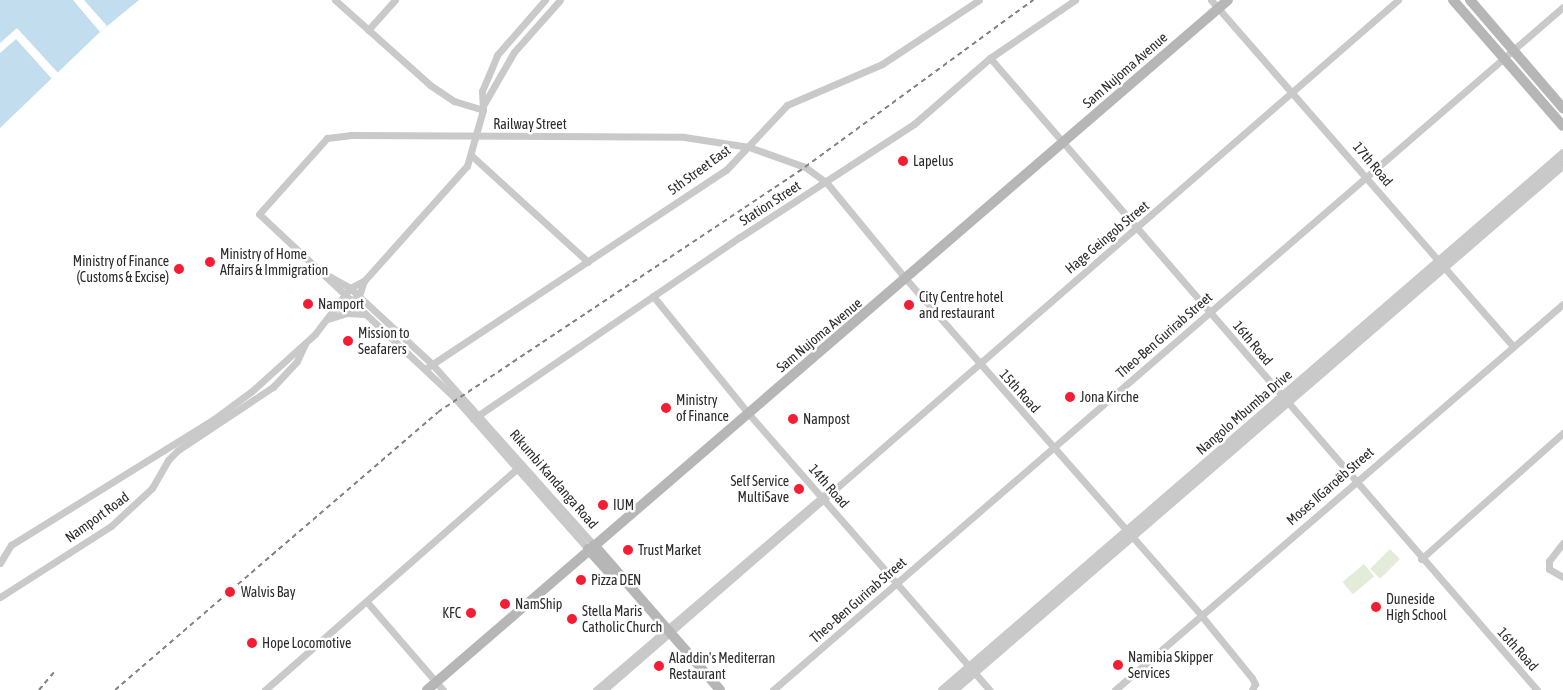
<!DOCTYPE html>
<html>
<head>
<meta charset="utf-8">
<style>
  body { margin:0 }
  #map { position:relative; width:1563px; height:690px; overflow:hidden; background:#fff; font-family:"Asap Condensed",sans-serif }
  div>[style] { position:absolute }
  .green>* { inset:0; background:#e3ecd8; transform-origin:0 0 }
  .water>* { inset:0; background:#c2deee }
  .pier>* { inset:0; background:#fff }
  .minor>* { height:7px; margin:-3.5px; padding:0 3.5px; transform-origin:3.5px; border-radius:3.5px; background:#c9c9c9 }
  .tertiary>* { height:9px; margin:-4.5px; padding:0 4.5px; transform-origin:4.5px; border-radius:4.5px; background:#c9c9c9 }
  .secondary>* { height:10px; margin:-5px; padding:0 5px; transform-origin:5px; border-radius:5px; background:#b6b6b6 }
  .rail>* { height:2px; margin-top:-1px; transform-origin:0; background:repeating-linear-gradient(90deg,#818181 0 5px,transparent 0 9px) }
  .dots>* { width:14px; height:14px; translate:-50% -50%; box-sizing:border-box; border:2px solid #fff; border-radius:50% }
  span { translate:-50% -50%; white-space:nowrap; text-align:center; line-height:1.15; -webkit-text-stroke:5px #fff; paint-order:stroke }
  .street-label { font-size:14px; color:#2c2c2c }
  .poi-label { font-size:14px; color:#2c2c2c }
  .left { translate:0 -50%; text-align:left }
  .right { translate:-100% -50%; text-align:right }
</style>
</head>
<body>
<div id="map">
  <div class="green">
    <div style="left:1390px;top:549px;width:14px;height:28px;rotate:45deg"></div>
    <div style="left:1364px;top:564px;width:16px;height:28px;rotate:50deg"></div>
  </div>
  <div class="water">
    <div style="clip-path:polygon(0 0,139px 0,100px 32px,0 128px)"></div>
  </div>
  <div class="pier">
    <div style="clip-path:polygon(73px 0,84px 0,107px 26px,100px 32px)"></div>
    <div style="clip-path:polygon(17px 28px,58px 73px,52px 79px,16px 39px,0 53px,0 43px)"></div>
  </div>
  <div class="minor">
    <div style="left:335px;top:0;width:127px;rotate:41.8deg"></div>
    <div style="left:430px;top:85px;width:29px;rotate:34deg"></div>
    <div style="left:454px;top:101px;width:30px;rotate:17deg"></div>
    <div style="left:1211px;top:0;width:459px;rotate:48.9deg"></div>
    <div style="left:368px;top:30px;width:40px;rotate:-48deg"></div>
    <div style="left:990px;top:58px;width:836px;rotate:49.12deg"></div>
    <div style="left:484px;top:104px;width:60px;rotate:-60deg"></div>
    <div style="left:514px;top:52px;width:69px;rotate:-48.5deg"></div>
    <div style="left:472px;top:156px;width:157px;rotate:42.4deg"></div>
    <div style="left:327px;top:275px;width:26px;rotate:29deg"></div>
    <div style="left:350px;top:288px;width:112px;rotate:42.8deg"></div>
    <div style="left:432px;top:364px;width:243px;rotate:48.2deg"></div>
    <div style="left:653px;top:296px;width:151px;rotate:50.9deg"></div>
    <div style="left:748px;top:413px;width:368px;rotate:48.9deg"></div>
    <div style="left:336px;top:309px;width:26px;rotate:-29deg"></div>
    <div style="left:359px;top:296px;width:16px;rotate:-72deg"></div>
    <div style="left:328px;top:319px;width:20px;rotate:-18deg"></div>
    <div style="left:347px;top:313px;width:17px;rotate:3deg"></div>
    <div style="left:425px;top:369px;width:361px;rotate:-33.5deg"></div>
    <div style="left:726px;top:170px;width:89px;rotate:-46.8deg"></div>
    <div style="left:787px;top:105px;width:103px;rotate:-23.3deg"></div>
    <div style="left:882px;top:64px;width:116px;rotate:-33.4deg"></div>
    <div style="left:473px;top:419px;width:323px;rotate:-34.3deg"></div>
    <div style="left:740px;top:237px;width:207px;rotate:-33deg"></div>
    <div style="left:914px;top:124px;width:101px;rotate:-41deg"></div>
    <div style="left:990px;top:58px;width:103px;rotate:-34.3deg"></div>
    <div style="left:1563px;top:543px;width:23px;rotate:128deg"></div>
    <div style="left:1549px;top:561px;width:8px;rotate:90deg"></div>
    <div style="left:1549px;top:569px;width:16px;rotate:30deg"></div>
    <div style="left:588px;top:549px;width:203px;rotate:-131.4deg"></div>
    <div style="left:454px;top:397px;width:267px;rotate:-136.8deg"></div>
    <div style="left:259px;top:214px;width:102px;rotate:-48.2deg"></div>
    <div style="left:327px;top:138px;width:23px;rotate:-7deg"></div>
    <div style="left:350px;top:135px;width:334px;rotate:0.3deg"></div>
    <div style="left:684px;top:137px;width:66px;rotate:8.7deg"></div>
    <div style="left:749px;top:147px;width:59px;rotate:19.7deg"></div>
    <div style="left:805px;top:167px;width:26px;rotate:36deg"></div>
    <div style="left:826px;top:182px;width:126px;rotate:50.5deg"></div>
    <div style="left:906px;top:279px;width:446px;rotate:48.7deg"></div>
    <div style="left:1200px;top:614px;width:82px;rotate:50.9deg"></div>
    <div style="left:1252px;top:678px;width:7px;rotate:63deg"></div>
    <div style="left:1255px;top:684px;width:7px;rotate:117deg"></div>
    <div style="left:1421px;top:559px;width:190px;rotate:-41.6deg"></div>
    <div style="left:0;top:563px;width:21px;rotate:-59deg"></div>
    <div style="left:11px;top:545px;width:239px;rotate:-31.8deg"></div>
    <div style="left:214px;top:419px;width:47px;rotate:-36.4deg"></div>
    <div style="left:252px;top:391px;width:85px;rotate:-42.1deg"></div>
    <div style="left:315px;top:334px;width:58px;rotate:-52.7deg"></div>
    <div style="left:350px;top:288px;width:16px;rotate:-27deg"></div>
    <div style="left:364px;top:281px;width:154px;rotate:-48.2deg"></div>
    <div style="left:467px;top:166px;width:58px;rotate:-74.1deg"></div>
    <div style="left:483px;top:110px;width:19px;rotate:-93deg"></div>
    <div style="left:482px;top:91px;width:39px;rotate:-67deg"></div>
    <div style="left:497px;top:55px;width:73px;rotate:-48.9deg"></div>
    <div style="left:0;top:597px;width:132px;rotate:-32.6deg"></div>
    <div style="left:111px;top:526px;width:56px;rotate:-42.8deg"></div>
    <div style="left:152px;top:488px;width:32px;rotate:-60deg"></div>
    <div style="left:168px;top:460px;width:14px;rotate:-45deg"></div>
    <div style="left:178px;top:450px;width:114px;rotate:-33.6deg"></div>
    <div style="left:273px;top:387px;width:35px;rotate:-47deg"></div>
    <div style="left:297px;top:361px;width:19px;rotate:-65deg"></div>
    <div style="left:367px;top:602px;width:116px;rotate:49.2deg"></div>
    <div style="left:265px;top:690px;width:339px;rotate:-41.3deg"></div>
    <div style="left:596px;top:690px;width:300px;rotate:-40.5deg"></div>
    <div style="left:604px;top:690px;width:1052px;rotate:-40.99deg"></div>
    <div style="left:773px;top:690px;width:1044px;rotate:-40.85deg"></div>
    <div style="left:1115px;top:690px;width:591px;rotate:-40.75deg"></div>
  </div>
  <div class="tertiary">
    <div style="left:942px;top:690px;width:821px;rotate:-40.85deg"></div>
    <div style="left:953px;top:690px;width:805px;rotate:-40.77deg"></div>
  </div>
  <div class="secondary">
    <div style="left:1453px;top:0;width:167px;rotate:48.9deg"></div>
    <div style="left:1470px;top:0;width:143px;rotate:49.3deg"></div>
    <div style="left:594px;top:545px;width:192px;rotate:49deg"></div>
    <div style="left:588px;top:549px;width:42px;rotate:47.9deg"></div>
    <div style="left:427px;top:690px;width:1057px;rotate:-40.74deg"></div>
  </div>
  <div class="rail">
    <div style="left:39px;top:690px;width:23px;rotate:-50deg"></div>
    <div style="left:115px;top:690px;width:426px;rotate:-40.7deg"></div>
    <div style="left:438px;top:412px;width:441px;rotate:-33.7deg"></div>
    <div style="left:805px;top:167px;width:283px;rotate:-36.2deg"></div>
  </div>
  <div class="dots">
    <div style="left:903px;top:161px;background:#f51d33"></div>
    <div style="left:210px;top:262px;background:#f51d33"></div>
    <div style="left:179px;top:269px;background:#f51d33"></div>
    <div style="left:308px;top:304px;background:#f51d33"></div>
    <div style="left:909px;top:305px;background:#f51d33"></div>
    <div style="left:348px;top:341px;background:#f51d33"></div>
    <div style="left:1070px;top:397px;background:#f51d33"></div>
    <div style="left:666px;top:408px;background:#f51d33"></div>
    <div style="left:793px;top:419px;background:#f51d33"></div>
    <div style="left:799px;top:489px;background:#f51d33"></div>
    <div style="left:603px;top:505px;background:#f51d33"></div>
    <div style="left:628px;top:550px;background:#f51d33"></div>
    <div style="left:581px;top:580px;background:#f51d33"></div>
    <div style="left:230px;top:592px;background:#f51d33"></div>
    <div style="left:505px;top:604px;background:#f51d33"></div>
    <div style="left:1376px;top:607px;background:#f51d33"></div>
    <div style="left:471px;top:613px;background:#f51d33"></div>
    <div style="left:572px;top:619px;background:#f51d33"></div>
    <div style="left:252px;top:643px;background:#f51d33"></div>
    <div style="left:1118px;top:665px;background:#f51d33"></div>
    <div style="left:659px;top:666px;background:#f51d33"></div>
  </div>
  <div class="street-label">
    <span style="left:1125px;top:70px;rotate:-41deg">Sam Nujoma Avenue</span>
    <span style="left:530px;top:124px">Railway Street</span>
    <span style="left:1373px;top:164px;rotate:50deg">17th Road</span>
    <span style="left:699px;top:170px;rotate:-36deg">5th Street East</span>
    <span style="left:770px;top:203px;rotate:-33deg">Station Street</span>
    <span style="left:1107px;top:237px;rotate:-40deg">Hage Geingob Street</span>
    <span style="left:819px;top:335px;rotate:-40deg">Sam Nujoma Avenue</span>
    <span style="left:1164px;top:335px;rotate:-41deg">Theo-Ben Gurirab Street</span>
    <span style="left:1253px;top:343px;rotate:50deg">16th Road</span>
    <span style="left:1020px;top:391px;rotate:48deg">15th Road</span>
    <span style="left:1244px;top:412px;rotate:-41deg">Nangolo Mbumba Drive</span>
    <span style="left:554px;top:479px;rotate:49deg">Rikumbi Kandanga Road</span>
    <span style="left:829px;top:486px;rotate:49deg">14th Road</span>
    <span style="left:1330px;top:486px;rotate:-41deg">Moses ǁGaroëb Street</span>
    <span style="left:97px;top:517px;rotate:-36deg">Namport Road</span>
    <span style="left:858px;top:600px;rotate:-41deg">Theo-Ben Gurirab Street</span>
    <span style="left:1518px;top:649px;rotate:48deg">16th Road</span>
  </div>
  <div class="poi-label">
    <span class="left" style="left:913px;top:161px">Lapelus</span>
    <span class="left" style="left:220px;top:262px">Ministry of Home<br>Affairs &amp; Immigration</span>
    <span class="right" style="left:169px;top:269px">Ministry of Finance<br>(Customs &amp; Excise)</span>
    <span class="left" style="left:919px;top:305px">City Centre hotel<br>and restaurant</span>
    <span class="left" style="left:318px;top:304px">Namport</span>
    <span class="left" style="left:358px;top:341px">Mission to<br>Seafarers</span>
    <span class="left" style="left:1080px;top:397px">Jona Kirche</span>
    <span class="left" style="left:676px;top:408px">Ministry<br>of Finance</span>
    <span class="left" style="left:803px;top:419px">Nampost</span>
    <span class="right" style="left:789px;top:489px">Self Service<br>MultiSave</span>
    <span class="left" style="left:613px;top:505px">IUM</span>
    <span class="left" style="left:638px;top:550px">Trust Market</span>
    <span class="left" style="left:591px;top:580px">Pizza DEN</span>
    <span class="left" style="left:241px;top:592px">Walvis Bay</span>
    <span class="left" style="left:1386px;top:607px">Duneside<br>High School</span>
    <span class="left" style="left:515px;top:604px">NamShip</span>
    <span class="left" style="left:582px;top:619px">Stella Maris<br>Catholic Church</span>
    <span class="right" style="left:461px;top:613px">KFC</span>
    <span class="left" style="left:262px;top:643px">Hope Locomotive</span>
    <span class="left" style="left:1128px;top:665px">Namibia Skipper<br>Services</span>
    <span class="left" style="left:669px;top:666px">Aladdin's Mediterran<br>Restaurant</span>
  </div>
</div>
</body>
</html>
